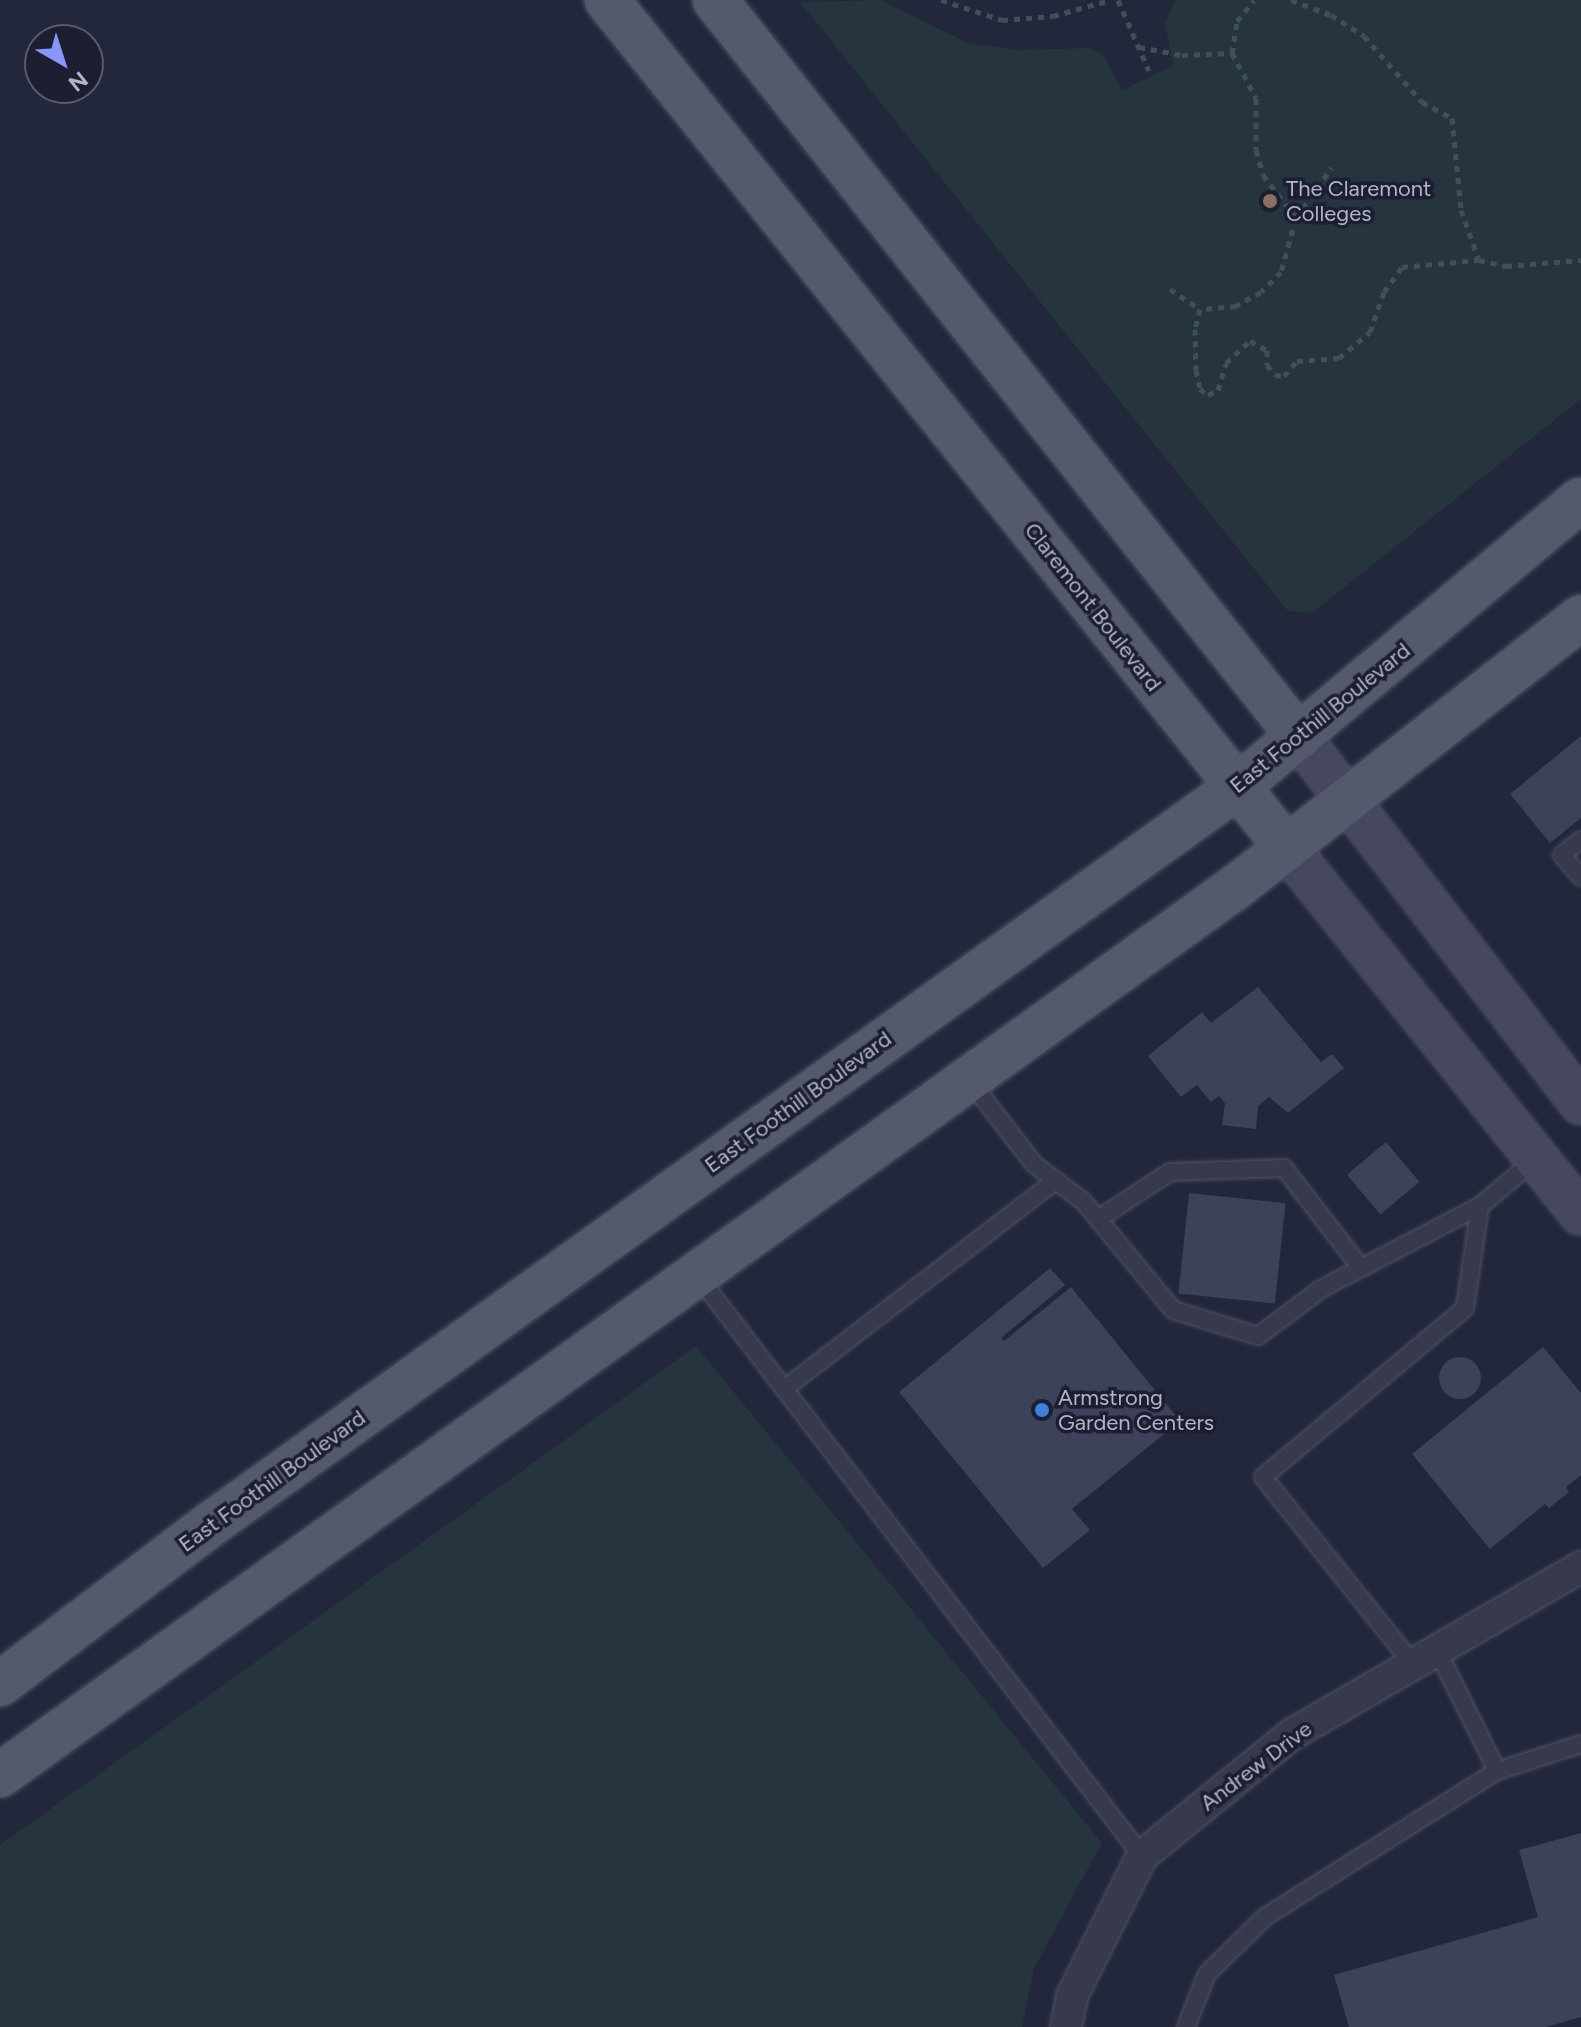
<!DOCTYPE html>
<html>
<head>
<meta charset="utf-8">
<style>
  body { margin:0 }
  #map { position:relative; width:1581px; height:2027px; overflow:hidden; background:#23273c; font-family:Figtree,sans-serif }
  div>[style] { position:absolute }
  .green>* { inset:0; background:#25343d }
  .building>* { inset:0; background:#3d415a; transform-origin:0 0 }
  .round { border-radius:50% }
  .path>* { height:5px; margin-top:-2.5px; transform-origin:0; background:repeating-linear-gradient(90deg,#405057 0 6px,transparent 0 12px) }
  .roads { filter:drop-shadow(0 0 2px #4f5264) drop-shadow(0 0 2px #4f5264) }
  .service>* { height:16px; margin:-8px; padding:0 8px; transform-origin:8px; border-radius:8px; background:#373a4c }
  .minor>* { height:30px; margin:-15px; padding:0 15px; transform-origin:15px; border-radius:15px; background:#373a4c }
  .secondary>* { height:42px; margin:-21px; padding:0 21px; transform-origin:21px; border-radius:21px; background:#45485f }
  .primary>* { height:44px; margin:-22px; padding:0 22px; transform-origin:22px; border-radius:22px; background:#55596c }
  .dots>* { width:22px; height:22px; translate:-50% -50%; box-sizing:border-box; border:4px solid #1c1f31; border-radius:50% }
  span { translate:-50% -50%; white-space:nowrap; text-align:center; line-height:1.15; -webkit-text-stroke:7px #1c1f31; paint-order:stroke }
  .poi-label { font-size:22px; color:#b2b5c8 }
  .left { translate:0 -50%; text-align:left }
  .street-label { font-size:22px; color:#b2b5c8 }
  .north { position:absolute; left:24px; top:24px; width:80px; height:80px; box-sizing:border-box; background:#1c1f31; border:2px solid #585b6d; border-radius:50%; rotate:141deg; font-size:22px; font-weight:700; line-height:32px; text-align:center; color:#b2b5c8 }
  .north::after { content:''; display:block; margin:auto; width:28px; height:36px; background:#8897f7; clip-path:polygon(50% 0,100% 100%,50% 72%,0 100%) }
</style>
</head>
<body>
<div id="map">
  <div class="green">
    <div style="clip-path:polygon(880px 0,968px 43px,1018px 50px,1091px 48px,1104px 56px,1122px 90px,1173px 66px,1165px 23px,1176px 0,1581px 0,1581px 399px,1312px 613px,1288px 611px,800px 2px)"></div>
    <div style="clip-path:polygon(696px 1346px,1102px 1843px,1034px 1968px,1022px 2027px,0 2027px,0 1845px)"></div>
  </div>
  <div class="building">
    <div style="clip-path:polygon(1581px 736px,1581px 818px,1550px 843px,1510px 794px)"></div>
    <div style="clip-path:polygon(1258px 987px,1321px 1062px,1332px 1054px,1344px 1068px,1288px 1113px,1269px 1097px,1258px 1106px,1256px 1129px,1222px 1125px,1225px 1103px,1219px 1096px,1211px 1102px,1197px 1085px,1181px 1097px,1148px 1056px,1202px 1012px,1211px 1023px)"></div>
    <div style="left:1386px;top:1142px;width:52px;height:51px;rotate:50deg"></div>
    <div style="left:1189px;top:1193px;width:97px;height:101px;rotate:6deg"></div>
    <div style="clip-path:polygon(1050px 1268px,1065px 1285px,1001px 1338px,1004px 1341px,1071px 1287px,1180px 1421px,1072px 1509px,1090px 1530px,1043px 1568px,899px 1392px)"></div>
    <div style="clip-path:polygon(1543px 1347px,1581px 1393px,1581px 1475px,1566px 1487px,1569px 1492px,1549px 1508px,1545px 1504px,1490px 1549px,1412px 1454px)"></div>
    <div class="round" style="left:1439px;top:1357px;width:42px;height:42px"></div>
    <div style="clip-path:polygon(1581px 1833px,1581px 2017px,1546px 2027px,1349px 2027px,1334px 1975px,1538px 1917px,1519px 1850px)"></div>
  </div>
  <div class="path">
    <div style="left:941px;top:0;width:64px;rotate:18.2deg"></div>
    <div style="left:1002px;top:20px;width:51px;rotate:-4.5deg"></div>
    <div style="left:1053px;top:16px;width:59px;rotate:-15.7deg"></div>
    <div style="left:1118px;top:0;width:77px;rotate:66.4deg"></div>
    <div style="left:1291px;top:0;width:43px;rotate:20.6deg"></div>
    <div style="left:1331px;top:15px;width:39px;rotate:32deg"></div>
    <div style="left:1364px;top:36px;width:88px;rotate:48.7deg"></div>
    <div style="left:1422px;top:102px;width:34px;rotate:28deg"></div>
    <div style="left:1452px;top:118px;width:92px;rotate:84.4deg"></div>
    <div style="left:1461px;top:210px;width:53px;rotate:70.2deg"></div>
    <div style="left:1139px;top:47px;width:44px;rotate:10.5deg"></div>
    <div style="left:1182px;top:55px;width:50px;rotate:-2.3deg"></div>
    <div style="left:1232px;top:53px;width:51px;rotate:61.9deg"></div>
    <div style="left:1256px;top:98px;width:52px;rotate:90deg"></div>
    <div style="left:1256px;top:150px;width:26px;rotate:74deg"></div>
    <div style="left:1263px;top:175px;width:54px;rotate:52.5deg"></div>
    <div style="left:1296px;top:218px;width:62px;rotate:-54.8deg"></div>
    <div style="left:1232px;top:53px;width:32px;rotate:-81deg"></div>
    <div style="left:1237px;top:21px;width:27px;rotate:-51deg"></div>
    <div style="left:1296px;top:218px;width:56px;rotate:105.5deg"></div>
    <div style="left:1281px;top:272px;width:28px;rotate:135deg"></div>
    <div style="left:1261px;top:292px;width:29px;rotate:151deg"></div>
    <div style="left:1236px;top:306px;width:36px;rotate:175deg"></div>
    <div style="left:1200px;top:309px;width:21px;rotate:104deg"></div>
    <div style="left:1195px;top:329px;width:41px;rotate:88.6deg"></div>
    <div style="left:1196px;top:370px;width:19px;rotate:78deg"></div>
    <div style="left:1200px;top:389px;width:10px;rotate:37deg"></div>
    <div style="left:1208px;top:395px;width:11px;rotate:-27deg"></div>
    <div style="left:1218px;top:390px;width:28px;rotate:-73deg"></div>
    <div style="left:1226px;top:363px;width:33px;rotate:-43deg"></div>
    <div style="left:1250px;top:341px;width:19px;rotate:28deg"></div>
    <div style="left:1267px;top:350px;width:15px;rotate:90deg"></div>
    <div style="left:1267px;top:365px;width:13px;rotate:51deg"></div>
    <div style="left:1275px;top:375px;width:9px;rotate:6deg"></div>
    <div style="left:1284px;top:376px;width:20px;rotate:-49deg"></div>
    <div style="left:1297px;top:361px;width:42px;rotate:-4.1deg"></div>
    <div style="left:1339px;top:358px;width:40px;rotate:-40deg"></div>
    <div style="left:1370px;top:332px;width:42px;rotate:-70.7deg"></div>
    <div style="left:1384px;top:292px;width:31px;rotate:-54deg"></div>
    <div style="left:1402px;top:267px;width:77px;rotate:-5.2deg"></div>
    <div style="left:1479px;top:260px;width:28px;rotate:13deg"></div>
    <div style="left:1506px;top:266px;width:75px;rotate:-4.6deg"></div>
    <div style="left:1170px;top:289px;width:36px;rotate:34deg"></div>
  </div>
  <div class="roads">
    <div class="service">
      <div style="left:1581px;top:840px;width:24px;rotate:142deg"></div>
      <div style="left:1562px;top:855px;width:29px;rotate:49deg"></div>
      <div style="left:970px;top:1081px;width:105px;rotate:52.4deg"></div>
      <div style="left:1034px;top:1164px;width:63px;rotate:37.2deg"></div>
      <div style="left:1084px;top:1202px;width:140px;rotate:50.5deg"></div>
      <div style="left:1173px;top:1310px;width:89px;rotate:17deg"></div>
      <div style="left:1258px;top:1336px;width:79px;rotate:-36.7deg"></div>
      <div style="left:1321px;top:1289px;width:179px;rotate:-27.6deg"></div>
      <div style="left:1098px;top:1219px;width:86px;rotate:-33.1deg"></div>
      <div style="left:1170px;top:1172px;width:114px;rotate:-2deg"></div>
      <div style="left:1284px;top:1168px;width:126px;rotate:52.4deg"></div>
      <div style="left:697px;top:1275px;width:732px;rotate:52.55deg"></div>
      <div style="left:784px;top:1389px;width:343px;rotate:-37.5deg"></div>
      <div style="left:1438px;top:1652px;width:133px;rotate:63.6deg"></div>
      <div style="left:1412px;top:1663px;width:238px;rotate:-128.7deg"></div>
      <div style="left:1263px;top:1477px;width:263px;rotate:-39.9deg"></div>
      <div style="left:1465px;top:1308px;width:103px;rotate:-81.6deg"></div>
      <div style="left:1480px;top:1206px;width:73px;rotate:-40deg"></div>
      <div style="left:1186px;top:2027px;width:57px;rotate:-68.4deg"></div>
      <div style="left:1207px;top:1974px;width:81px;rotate:-44.5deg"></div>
      <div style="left:1265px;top:1917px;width:274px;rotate:-32.2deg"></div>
      <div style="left:1497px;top:1771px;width:88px;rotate:-17.8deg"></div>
    </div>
    <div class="minor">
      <div style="left:1066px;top:2027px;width:32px;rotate:-79deg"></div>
      <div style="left:1072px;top:1996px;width:157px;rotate:-63.4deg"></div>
      <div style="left:1142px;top:1856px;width:192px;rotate:-39.1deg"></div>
      <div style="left:1291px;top:1735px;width:335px;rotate:-30.1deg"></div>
    </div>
    <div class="secondary">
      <div style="left:1299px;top:737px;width:462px;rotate:52.4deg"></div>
      <div style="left:1287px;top:848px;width:469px;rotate:51.2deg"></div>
    </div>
    <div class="primary">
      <div style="left:607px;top:0;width:1087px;rotate:51.27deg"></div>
      <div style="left:715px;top:0;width:940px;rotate:51.61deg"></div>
      <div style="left:0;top:1684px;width:265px;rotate:-37.2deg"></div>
      <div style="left:211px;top:1524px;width:1262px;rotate:-35.68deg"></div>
      <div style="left:1236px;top:788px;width:449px;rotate:-39.9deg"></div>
      <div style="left:0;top:1775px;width:1522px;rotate:-35.7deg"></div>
      <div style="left:1236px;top:887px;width:438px;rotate:-38deg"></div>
    </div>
  </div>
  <div class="dots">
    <div style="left:1270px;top:201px;background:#8d6e63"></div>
    <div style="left:1042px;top:1410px;background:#3f7fe0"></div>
  </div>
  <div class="poi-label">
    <span class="left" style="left:1286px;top:201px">The Claremont<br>Colleges</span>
    <span class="left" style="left:1058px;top:1410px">Armstrong<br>Garden Centers</span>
  </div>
  <div class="street-label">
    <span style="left:1093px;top:607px;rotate:52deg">Claremont Boulevard</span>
    <span style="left:1320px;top:718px;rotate:-39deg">East Foothill Boulevard</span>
    <span style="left:798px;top:1102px;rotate:-36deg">East Foothill Boulevard</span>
    <span style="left:272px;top:1481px;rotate:-36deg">East Foothill Boulevard</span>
    <span style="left:1256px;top:1766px;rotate:-37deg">Andrew Drive</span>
  </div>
  <div class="north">N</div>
</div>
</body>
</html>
